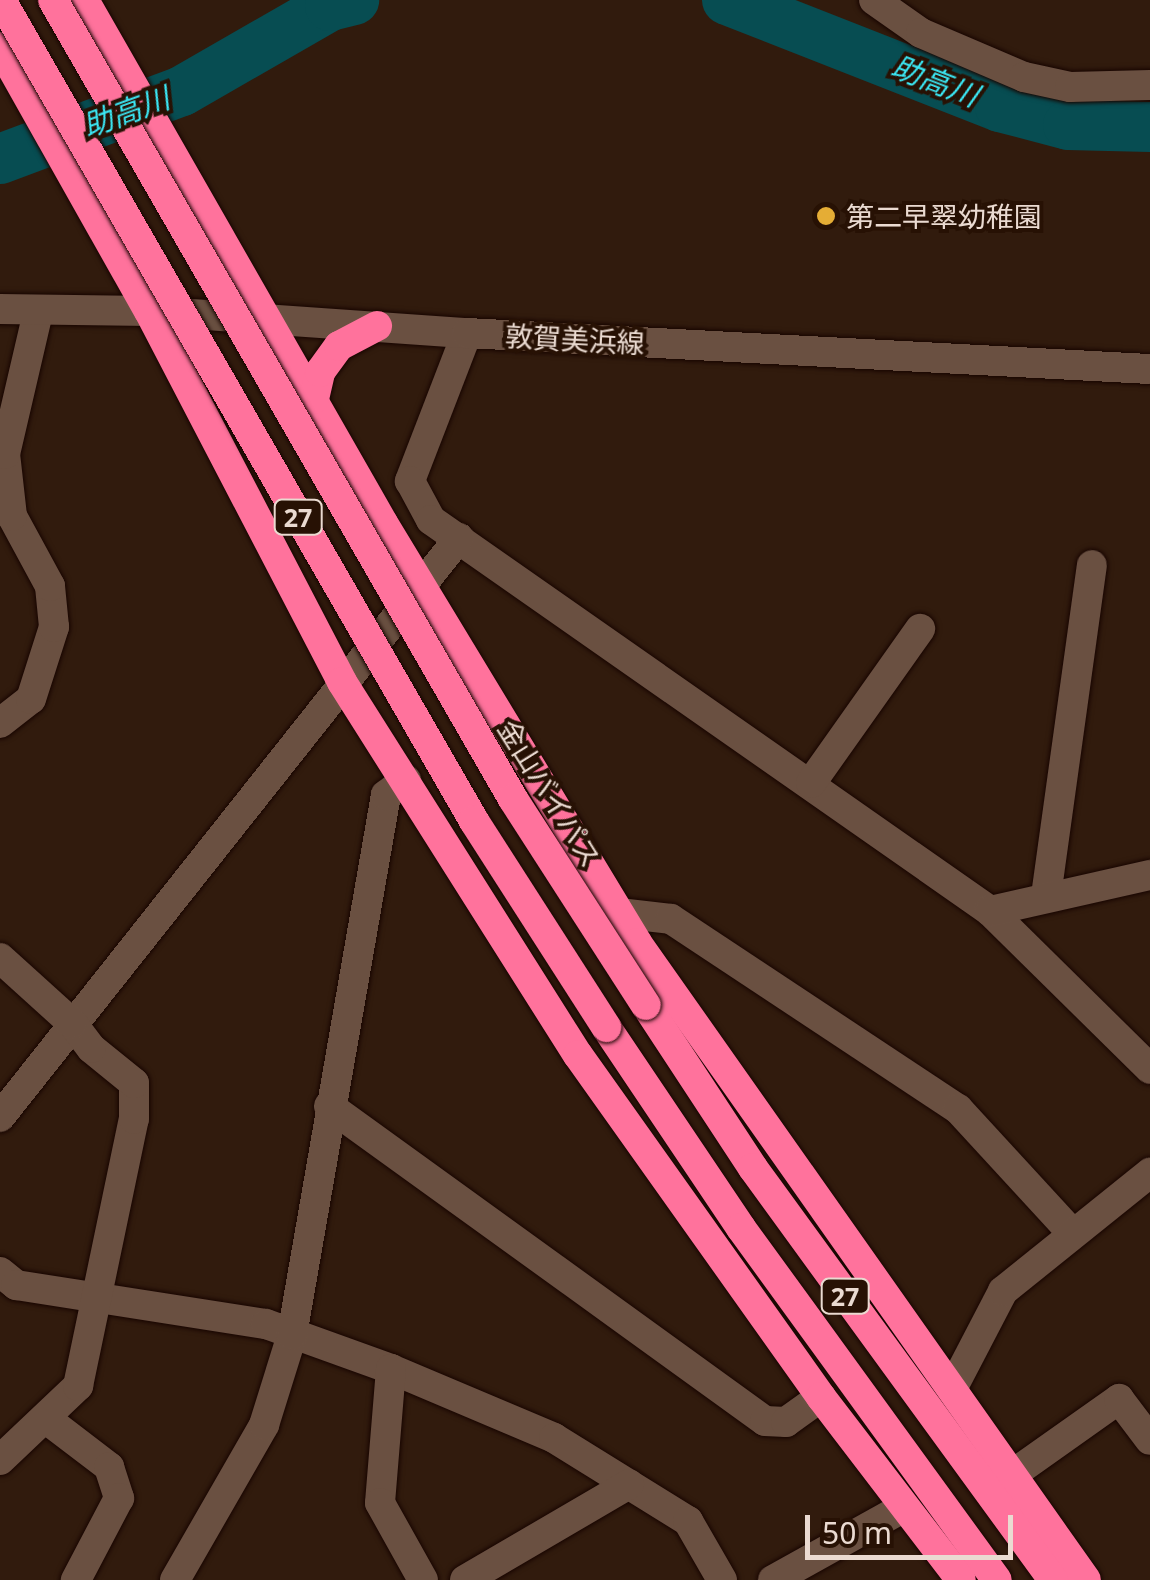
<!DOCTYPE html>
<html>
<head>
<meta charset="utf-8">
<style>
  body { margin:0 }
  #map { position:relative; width:1150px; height:1580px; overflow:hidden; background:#311b0d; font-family:"Noto Sans","Noto Sans JP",sans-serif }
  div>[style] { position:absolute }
  .river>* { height:50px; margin:-25px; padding:0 25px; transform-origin:25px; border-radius:25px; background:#074d52 }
  .roads { filter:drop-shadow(0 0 2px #180500) drop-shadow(0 0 2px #180500) }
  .street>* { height:30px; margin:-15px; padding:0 15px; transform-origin:15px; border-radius:15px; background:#6a5041 }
  .secondary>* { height:30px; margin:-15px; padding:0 15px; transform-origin:15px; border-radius:15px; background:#6a5041 }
  .highway>* { height:30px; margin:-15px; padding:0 15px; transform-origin:15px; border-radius:15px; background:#ff729c }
  .bridges { filter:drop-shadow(0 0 2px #180500) drop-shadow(0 0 2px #180500) }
  .highway-bridge>* { height:30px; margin:-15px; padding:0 15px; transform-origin:15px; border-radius:15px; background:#ff729c }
  .dots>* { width:28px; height:28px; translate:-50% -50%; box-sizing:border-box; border:5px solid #271104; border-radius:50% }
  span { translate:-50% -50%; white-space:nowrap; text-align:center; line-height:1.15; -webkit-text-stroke:8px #271104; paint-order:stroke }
  .shield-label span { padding:2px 8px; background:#271104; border:2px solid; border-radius:8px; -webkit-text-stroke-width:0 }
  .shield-label { font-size:25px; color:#eadad1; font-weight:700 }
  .poi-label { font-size:28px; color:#eadad1 }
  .left { translate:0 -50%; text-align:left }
  .street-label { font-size:28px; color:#eadad1 }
  .water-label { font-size:30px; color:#3be9f6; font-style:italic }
  .scale { position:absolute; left:805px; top:1515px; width:208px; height:45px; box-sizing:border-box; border:5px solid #eadad1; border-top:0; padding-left:12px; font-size:30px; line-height:35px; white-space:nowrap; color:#eadad1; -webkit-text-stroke:8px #271104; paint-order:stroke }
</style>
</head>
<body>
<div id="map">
  <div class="river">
    <div style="left:727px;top:0;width:293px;rotate:21.4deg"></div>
    <div style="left:1000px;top:107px;width:70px;rotate:14.8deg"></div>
    <div style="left:1068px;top:125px;width:82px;rotate:1.4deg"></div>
    <div style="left:0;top:159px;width:194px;rotate:-20.5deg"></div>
    <div style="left:182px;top:91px;width:171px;rotate:-29.9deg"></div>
    <div style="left:330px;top:6px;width:25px;rotate:-14deg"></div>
  </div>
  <div class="roads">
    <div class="street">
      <div style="left:874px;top:0;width:57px;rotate:35.1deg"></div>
      <div style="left:921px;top:33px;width:112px;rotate:23.1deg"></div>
      <div style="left:1024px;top:77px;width:47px;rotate:12.3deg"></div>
      <div style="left:1070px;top:87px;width:80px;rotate:-1.4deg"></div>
      <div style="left:467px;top:333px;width:159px;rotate:111.1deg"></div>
      <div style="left:410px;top:481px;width:44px;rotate:61.7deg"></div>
      <div style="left:431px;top:520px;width:682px;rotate:34.97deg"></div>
      <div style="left:990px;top:911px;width:225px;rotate:44.6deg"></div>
      <div style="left:0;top:723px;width:39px;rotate:-38deg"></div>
      <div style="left:31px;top:699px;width:76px;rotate:-72.3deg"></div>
      <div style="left:54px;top:627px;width:41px;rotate:-95.6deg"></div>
      <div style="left:50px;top:586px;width:80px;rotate:-118.5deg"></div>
      <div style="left:12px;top:516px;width:62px;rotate:-96.4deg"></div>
      <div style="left:5px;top:454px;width:146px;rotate:-76.9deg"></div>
      <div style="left:811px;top:783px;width:189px;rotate:-54.7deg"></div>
      <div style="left:1046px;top:896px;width:334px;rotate:-82.1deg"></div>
      <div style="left:990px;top:911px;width:164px;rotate:-12.7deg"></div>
      <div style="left:619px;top:913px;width:52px;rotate:6.6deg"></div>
      <div style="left:671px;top:919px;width:344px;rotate:33.5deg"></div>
      <div style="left:958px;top:1109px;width:167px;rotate:47.4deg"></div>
      <div style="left:329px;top:1106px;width:538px;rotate:35.85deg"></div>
      <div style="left:765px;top:1421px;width:21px;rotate:3deg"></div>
      <div style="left:786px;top:1422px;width:43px;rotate:-35.5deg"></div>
      <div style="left:0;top:1117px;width:739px;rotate:-51.59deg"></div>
      <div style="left:0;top:1272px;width:21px;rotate:39deg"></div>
      <div style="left:16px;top:1285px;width:253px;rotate:8.9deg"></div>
      <div style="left:266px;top:1324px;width:133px;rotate:19.8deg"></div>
      <div style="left:391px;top:1369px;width:177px;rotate:22.9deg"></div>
      <div style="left:554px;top:1438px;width:158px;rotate:31.8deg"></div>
      <div style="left:688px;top:1521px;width:68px;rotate:60deg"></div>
      <div style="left:391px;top:1369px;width:134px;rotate:94.7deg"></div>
      <div style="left:380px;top:1503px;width:88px;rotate:60.8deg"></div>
      <div style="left:952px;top:1389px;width:110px;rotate:-62.5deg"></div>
      <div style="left:1003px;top:1291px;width:189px;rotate:-38.8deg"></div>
      <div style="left:45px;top:1418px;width:81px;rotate:37.4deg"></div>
      <div style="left:109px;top:1467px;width:33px;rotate:72deg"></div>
      <div style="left:119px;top:1498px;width:93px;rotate:117.7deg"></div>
      <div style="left:0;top:1460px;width:108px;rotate:-43.5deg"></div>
      <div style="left:78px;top:1386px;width:273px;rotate:-78.2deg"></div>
      <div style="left:134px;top:1119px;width:36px;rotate:-90deg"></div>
      <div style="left:134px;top:1083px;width:55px;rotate:-140.9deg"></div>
      <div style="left:91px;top:1048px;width:31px;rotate:-127deg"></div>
      <div style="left:1013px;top:1474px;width:130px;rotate:-35.3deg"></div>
      <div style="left:1119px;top:1399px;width:51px;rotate:52.9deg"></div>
      <div style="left:175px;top:1580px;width:179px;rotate:-60.1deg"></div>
      <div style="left:264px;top:1425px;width:94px;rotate:-72.7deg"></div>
      <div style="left:292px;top:1335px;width:548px;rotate:-80.13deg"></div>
      <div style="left:386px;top:795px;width:25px;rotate:-37deg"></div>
      <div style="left:465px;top:1580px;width:190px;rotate:-30.3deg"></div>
      <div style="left:773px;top:1580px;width:149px;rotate:-29deg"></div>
    </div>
    <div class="secondary">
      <div style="left:0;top:309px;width:149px;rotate:0.8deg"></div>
      <div style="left:149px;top:311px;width:319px;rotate:4deg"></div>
      <div style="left:467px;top:333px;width:684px;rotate:3.02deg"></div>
      <div style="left:0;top:958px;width:97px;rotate:42.1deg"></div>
    </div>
    <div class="highway">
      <div style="left:84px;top:0;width:602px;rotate:60.24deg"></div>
      <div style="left:383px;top:523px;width:491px;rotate:58.8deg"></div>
      <div style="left:637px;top:943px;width:779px;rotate:54.82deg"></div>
      <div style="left:0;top:47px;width:303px;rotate:60.6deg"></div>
      <div style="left:149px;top:311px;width:418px;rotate:62.5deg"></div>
      <div style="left:342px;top:682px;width:441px;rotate:57.7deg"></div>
      <div style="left:578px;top:1055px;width:420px;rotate:54.6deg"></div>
      <div style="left:821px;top:1397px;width:230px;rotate:52.6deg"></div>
      <div style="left:314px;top:399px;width:28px;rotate:-77deg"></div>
      <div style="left:320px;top:372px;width:32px;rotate:-54deg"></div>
      <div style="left:339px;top:346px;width:43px;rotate:-27.8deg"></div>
      <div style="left:646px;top:1005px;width:195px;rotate:56.7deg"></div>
      <div style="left:753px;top:1168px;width:510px;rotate:53.94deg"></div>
      <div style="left:606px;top:1027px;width:242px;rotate:56.1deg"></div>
      <div style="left:741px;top:1228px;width:435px;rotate:54deg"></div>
    </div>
  </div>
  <div class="bridges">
    <div class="highway-bridge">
      <div style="left:1px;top:0;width:948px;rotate:60.05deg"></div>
      <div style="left:474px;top:821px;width:245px;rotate:57.3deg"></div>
      <div style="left:53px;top:0;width:922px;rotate:60.07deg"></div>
      <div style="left:513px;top:799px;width:245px;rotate:57.2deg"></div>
    </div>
  </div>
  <div class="dots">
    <div style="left:826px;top:216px;background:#e5ad35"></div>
  </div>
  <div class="shield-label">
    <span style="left:298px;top:517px">27</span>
    <span style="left:845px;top:1296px">27</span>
  </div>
  <div class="poi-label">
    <span class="left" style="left:846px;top:216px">第二早翠幼稚園</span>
  </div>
  <div class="street-label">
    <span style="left:575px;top:339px;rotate:3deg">敦賀美浜線</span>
    <span style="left:550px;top:793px;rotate:58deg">金山バイパス</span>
  </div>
  <div class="water-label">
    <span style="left:935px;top:81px;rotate:21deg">助高川</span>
    <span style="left:126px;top:112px;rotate:-20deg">助高川</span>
  </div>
  <div class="scale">50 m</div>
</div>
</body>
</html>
